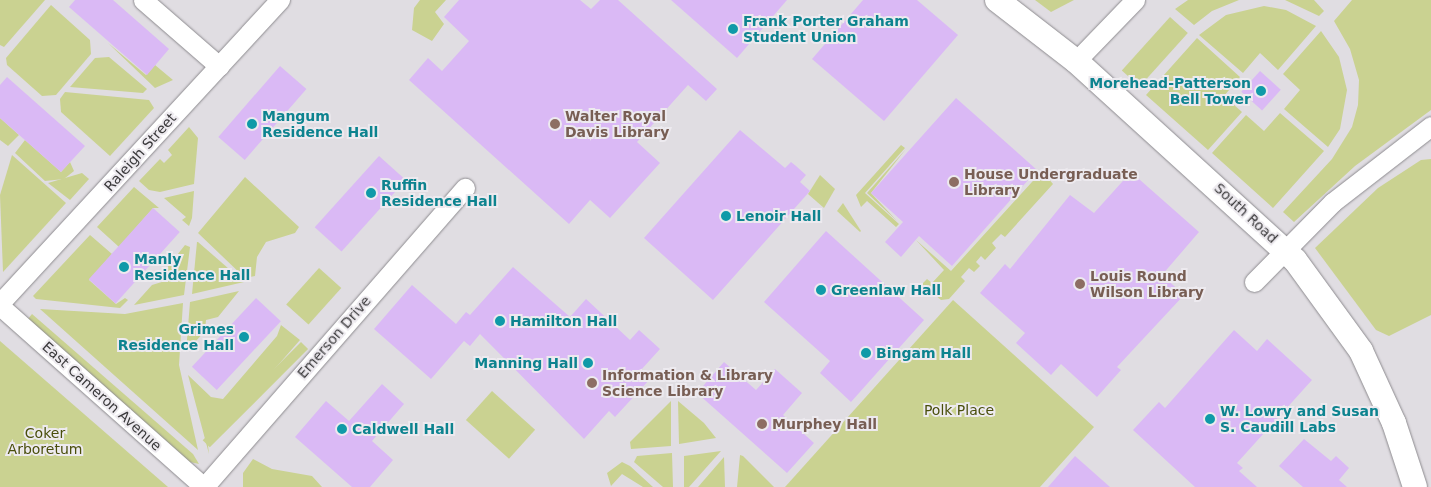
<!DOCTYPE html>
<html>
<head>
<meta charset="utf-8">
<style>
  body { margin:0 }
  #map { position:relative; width:1431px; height:487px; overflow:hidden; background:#e0dde2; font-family:"DejaVu Sans",sans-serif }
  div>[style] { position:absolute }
  .green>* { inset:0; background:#cad291; transform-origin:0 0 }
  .building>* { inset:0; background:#dab9f5; transform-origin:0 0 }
  .roads { filter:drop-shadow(0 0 1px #8d8b8f) drop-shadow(0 0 1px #8d8b8f) }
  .minor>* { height:19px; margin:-9.5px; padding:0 9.5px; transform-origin:9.5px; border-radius:9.5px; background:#fff }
  .major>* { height:24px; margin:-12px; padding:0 12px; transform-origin:12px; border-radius:12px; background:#fff }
  .dots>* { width:14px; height:14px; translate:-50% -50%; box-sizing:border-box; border:2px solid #edeaef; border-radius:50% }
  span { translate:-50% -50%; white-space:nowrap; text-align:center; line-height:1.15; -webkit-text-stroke:4px #edeaef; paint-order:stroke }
  .culture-label { font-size:14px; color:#0d838f; font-weight:700 }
  .left { translate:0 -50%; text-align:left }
  .right { translate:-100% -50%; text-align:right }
  .education-label { font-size:14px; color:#785e54; font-weight:700 }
  .street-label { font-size:14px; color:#3a393b }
  .park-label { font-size:14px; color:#494e0b }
</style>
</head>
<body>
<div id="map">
  <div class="green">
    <div style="clip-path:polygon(0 0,45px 0,4px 47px,0 45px)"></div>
    <div style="clip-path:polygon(420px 0,446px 0,435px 12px,444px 24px,432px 41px,412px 30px,414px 8px)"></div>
    <div style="clip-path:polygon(1035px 0,1074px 0,1051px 12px)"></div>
    <div style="clip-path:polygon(1188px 0,1239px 0,1212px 11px,1194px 25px,1175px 9px)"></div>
    <div style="clip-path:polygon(1285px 0,1314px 0,1324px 11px,1319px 16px)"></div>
    <div style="clip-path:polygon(1352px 0,1431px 0,1431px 110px,1355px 166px,1294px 222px,1283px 212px,1332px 159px,1352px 127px,1358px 105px,1359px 80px,1350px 49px,1334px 21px)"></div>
    <div style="clip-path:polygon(51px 5px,90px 40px,91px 54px,56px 95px,42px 96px,7px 65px,6px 58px)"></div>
    <div style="clip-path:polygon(1264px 6px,1286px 10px,1316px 26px,1278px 70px,1260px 53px,1243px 73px,1199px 35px,1226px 15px)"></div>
    <div style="left:1170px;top:17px;width:24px;height:72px;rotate:42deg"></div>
    <div style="clip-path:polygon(1321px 31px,1339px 57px,1347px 90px,1340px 129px,1328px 147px,1284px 109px,1300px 90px,1283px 74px)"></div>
    <div style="clip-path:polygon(1197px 38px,1240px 77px,1224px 96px,1242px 112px,1208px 150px,1146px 95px)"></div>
    <div style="clip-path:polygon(108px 43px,146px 75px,155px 65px,173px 80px,155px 88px)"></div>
    <div style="clip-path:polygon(109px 57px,147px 89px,143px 93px,70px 87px,95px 58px)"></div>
    <div style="clip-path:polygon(65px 92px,149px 100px,154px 108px,110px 156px,61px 112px,60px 99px)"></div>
    <div style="clip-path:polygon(1280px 113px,1324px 151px,1273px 208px,1212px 153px,1246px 115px,1264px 131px)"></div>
    <div style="clip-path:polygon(0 118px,19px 135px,8px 146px,0 140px)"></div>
    <div style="clip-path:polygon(189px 127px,198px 138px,194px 184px,160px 192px,149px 190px,139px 181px,160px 159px,164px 163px,172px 155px,168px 150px)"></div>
    <div style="clip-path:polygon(25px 140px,61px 172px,70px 162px,74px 171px,64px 179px,45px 181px,15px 153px)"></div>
    <div style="clip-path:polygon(901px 145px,905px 148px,865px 193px,899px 224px,896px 227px,867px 201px,861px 207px,856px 195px)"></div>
    <div style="clip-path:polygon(906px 149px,871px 193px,897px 221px,867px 193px)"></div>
    <div style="clip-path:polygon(12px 155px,66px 203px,3px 272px,0 195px)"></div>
    <div style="clip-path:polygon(1431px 159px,1431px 315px,1389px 336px,1376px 330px,1315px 248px,1378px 188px,1421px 160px)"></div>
    <div style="clip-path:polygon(1042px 171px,1053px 184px,1005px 237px,1001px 234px,992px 243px,996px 248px,985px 260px,981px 256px,976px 262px,980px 266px,974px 272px,969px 268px,961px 277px,965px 281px,949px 299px,941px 300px,922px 284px,927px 279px,932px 283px,944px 270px,916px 240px,951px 271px)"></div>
    <div style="clip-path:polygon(82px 173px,89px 179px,70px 200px,48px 183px)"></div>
    <div style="clip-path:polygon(820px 175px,835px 189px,824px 208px,808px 194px)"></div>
    <div style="clip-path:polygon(245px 177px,299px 227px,295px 233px,266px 242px,257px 257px,255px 276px,245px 278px,198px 233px)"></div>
    <div style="clip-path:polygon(134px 187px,159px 208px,153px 208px,119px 247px,97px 227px)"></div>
    <div style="clip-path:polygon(194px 191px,192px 218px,189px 226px,182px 220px,186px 217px,164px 198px)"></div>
    <div style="clip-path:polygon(843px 203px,861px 231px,860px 232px,837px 211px)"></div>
    <div style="clip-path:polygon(90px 235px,112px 254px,89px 280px,116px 304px,125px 298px,128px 300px,120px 308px,36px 299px,33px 296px)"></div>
    <div style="clip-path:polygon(197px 242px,198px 242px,244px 282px,192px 294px)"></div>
    <div style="clip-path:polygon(185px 245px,190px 247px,184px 295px,134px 305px,152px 285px,165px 281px,166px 269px)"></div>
    <div style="left:319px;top:268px;width:30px;height:49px;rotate:42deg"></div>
    <div style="clip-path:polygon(239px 291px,218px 317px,206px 320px,205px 331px,186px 352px,190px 302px)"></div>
    <div style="clip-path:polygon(953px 300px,1094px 427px,1040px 487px,785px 487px)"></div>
    <div style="clip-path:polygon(183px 303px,179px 365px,198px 450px,40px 309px,125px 314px)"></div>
    <div style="clip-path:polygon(32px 314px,193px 454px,199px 464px,190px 462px,28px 319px)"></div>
    <div style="clip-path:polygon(281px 325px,300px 340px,208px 445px,209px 454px,188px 375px,211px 397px,223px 399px,277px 336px)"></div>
    <div style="clip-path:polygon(0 341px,168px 487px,0 487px)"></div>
    <div style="left:301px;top:342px;width:10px;height:139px;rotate:45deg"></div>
    <div style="left:492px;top:391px;width:58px;height:39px;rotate:42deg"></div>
    <div style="clip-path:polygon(671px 401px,671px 446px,631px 449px,630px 442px)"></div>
    <div style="clip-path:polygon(678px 401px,704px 423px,716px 438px,679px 444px)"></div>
    <div style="clip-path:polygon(721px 451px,689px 487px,684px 487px,684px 456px)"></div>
    <div style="clip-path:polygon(672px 453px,673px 487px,663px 487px,634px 462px,637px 456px)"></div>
    <div style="clip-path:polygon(740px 455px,743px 456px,774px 487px,737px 487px)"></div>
    <div style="clip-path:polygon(724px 457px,725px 487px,698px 487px)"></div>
    <div style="clip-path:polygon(253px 459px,272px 469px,312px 476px,322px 487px,243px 487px,243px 473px)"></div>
    <div style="clip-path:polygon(622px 462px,630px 466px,653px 487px,643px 487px,622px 474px,611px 486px,607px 473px)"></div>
  </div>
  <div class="building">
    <div style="clip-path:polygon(75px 0,113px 0,169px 49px,147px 75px,69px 7px)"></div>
    <div style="clip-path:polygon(459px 0,580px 0,591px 9px,600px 0,618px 0,717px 89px,706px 101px,688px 85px,637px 142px,660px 163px,610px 218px,590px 200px,569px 224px,409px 80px,428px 58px,442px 71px,469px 41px,444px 17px)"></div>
    <div style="clip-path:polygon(671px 0,787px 0,737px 58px)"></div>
    <div style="clip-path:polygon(863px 0,917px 0,958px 35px,884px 121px,812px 59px)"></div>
    <div style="left:280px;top:66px;width:35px;height:94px;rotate:41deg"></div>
    <div style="left:1260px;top:71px;width:28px;height:28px;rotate:42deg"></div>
    <div style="clip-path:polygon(7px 77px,85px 146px,61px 172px,0 118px,0 85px)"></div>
    <div style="clip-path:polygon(956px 98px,1037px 170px,952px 266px,919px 236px,901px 257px,885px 242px,903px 222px,871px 193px)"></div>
    <div style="clip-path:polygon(740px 130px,785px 168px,791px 162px,796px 166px,806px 175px,800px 182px,810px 191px,713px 300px,644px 238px)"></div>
    <div style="left:379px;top:156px;width:36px;height:96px;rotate:42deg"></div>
    <div style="clip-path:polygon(1131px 172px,1199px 232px,1162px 275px,1184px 295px,1117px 367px,1121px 370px,1097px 397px,1061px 364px,1051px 375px,1016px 343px,1025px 333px,980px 293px,1005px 264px,1010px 269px,1070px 195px,1094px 213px)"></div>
    <div style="left:153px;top:208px;width:36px;height:96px;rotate:42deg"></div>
    <div style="clip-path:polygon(826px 231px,924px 320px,851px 402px,820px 373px,830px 361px,764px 302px)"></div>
    <div style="clip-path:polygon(513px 267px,570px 317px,586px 299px,630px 340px,639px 330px,660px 349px,641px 370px,650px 379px,615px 417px,609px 411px,584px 439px,480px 334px,470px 346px,464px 341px,431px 379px,374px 329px,412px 285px,456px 324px,466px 312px,470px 315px)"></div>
    <div style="left:256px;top:298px;width:34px;height:94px;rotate:43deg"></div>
    <div style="clip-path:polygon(1234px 330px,1257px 351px,1267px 339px,1312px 380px,1237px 463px,1243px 468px,1239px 471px,1257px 487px,1195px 487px,1133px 430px,1159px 402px,1165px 408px)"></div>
    <div style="clip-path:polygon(724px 362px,756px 390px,775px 369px,802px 393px,783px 415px,814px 443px,787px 473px,697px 393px)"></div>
    <div style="clip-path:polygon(382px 384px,404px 404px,372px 441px,393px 460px,370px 487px,352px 487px,295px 437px,326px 401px,349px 421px)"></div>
    <div style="clip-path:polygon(1304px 439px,1331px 461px,1336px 456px,1349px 468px,1339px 480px,1347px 487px,1303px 487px,1279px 466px)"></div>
    <div style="clip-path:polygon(1075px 456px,1110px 487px,1048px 487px)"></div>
  </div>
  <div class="roads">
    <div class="minor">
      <div style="left:143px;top:0;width:101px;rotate:41deg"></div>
      <div style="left:1076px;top:61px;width:85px;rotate:-46deg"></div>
      <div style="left:1254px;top:282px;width:112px;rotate:-45.4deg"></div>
      <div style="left:1333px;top:202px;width:124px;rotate:-37.8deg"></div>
      <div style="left:0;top:303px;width:413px;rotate:-47.3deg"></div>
      <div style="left:0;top:306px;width:273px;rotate:41.6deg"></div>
      <div style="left:204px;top:487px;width:397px;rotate:-48.9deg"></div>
    </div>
    <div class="major">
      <div style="left:997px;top:0;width:100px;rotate:37.7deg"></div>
      <div style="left:1076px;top:61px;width:296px;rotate:42.3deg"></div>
      <div style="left:1295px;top:260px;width:112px;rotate:54deg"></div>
      <div style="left:1361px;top:351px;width:79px;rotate:65.4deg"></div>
      <div style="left:1394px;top:423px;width:67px;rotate:71.8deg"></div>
    </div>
  </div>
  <div class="dots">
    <div style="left:733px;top:29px;background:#0f9aa8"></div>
    <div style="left:1261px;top:91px;background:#0f9aa8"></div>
    <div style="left:252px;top:124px;background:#0f9aa8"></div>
    <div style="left:555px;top:124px;background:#8d6e63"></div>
    <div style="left:954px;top:182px;background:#8d6e63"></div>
    <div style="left:371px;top:193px;background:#0f9aa8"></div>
    <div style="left:726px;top:216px;background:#0f9aa8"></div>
    <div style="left:124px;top:267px;background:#0f9aa8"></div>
    <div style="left:1080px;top:284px;background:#8d6e63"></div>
    <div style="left:821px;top:290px;background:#0f9aa8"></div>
    <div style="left:500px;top:321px;background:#0f9aa8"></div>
    <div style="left:244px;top:337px;background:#0f9aa8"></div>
    <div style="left:866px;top:353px;background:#0f9aa8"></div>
    <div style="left:588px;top:363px;background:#0f9aa8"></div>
    <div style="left:592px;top:383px;background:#8d6e63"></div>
    <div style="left:1210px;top:419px;background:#0f9aa8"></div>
    <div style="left:762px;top:424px;background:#8d6e63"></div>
    <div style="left:342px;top:429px;background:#0f9aa8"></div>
  </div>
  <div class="culture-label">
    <span class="left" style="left:743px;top:29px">Frank Porter Graham<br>Student Union</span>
    <span class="right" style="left:1251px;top:91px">Morehead-Patterson<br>Bell Tower</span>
    <span class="left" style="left:262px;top:124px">Mangum<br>Residence Hall</span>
    <span class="left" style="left:381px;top:193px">Ruffin<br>Residence Hall</span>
    <span class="left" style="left:736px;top:216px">Lenoir Hall</span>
    <span class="left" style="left:134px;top:267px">Manly<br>Residence Hall</span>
    <span class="left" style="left:831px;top:290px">Greenlaw Hall</span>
    <span class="left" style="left:510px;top:321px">Hamilton Hall</span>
    <span class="right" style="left:234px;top:337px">Grimes<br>Residence Hall</span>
    <span class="left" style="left:876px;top:353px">Bingam Hall</span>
    <span class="right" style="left:578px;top:363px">Manning Hall</span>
    <span class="left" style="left:1220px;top:419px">W. Lowry and Susan<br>S. Caudill Labs</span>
    <span class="left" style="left:352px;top:429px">Caldwell Hall</span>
  </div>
  <div class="education-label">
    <span class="left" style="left:565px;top:124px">Walter Royal<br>Davis Library</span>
    <span class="left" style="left:964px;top:182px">House Undergraduate<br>Library</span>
    <span class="left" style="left:1090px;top:284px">Louis Round<br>Wilson Library</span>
    <span class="left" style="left:602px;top:383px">Information &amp; Library<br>Science Library</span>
    <span class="left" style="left:772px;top:424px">Murphey Hall</span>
  </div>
  <div class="street-label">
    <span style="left:140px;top:152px;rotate:-48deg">Raleigh Street</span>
    <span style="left:1246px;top:213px;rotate:43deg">South Road</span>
    <span style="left:334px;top:337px;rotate:-49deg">Emerson Drive</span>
    <span style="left:102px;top:396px;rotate:42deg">East Cameron Avenue</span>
  </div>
  <div class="park-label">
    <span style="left:959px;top:410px">Polk Place</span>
    <span style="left:45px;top:441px">Coker<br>Arboretum</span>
  </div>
</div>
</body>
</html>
